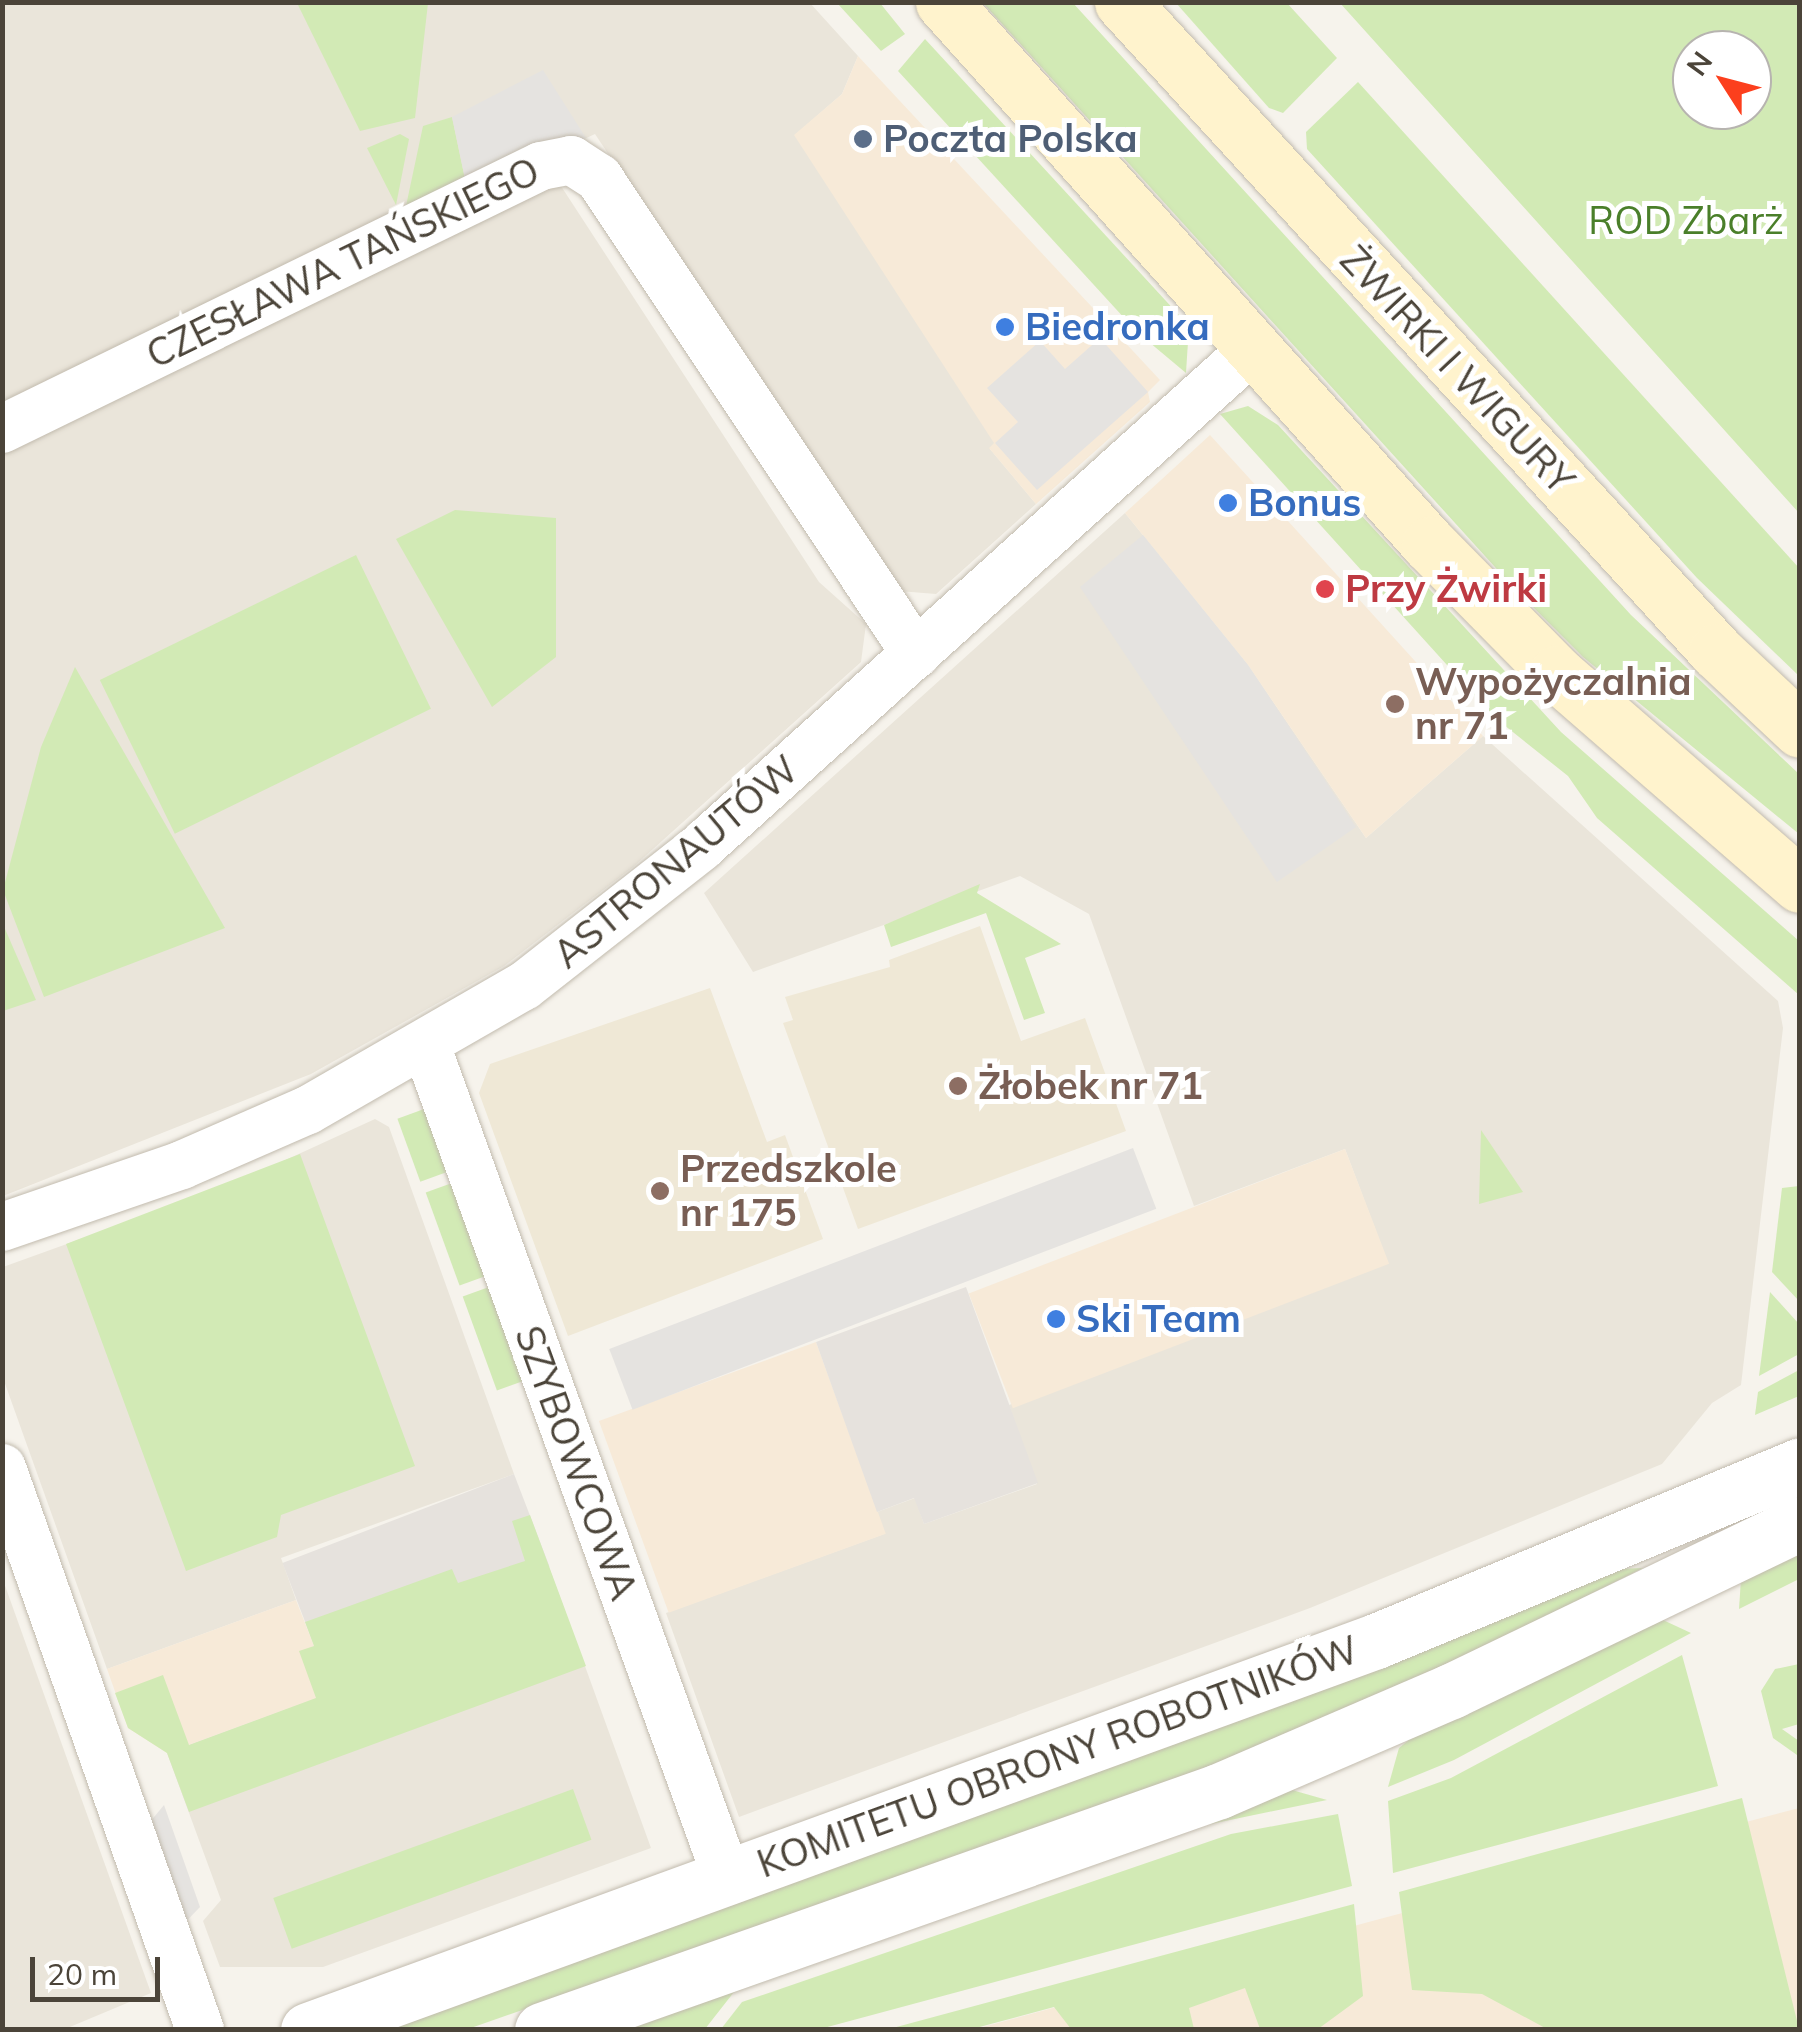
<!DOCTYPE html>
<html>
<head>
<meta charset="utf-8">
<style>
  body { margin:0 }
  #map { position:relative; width:1802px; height:2032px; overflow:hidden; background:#f6f3ec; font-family:Mulish,sans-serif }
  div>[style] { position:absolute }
  .residential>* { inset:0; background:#eae5da }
  .commercial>* { inset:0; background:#f7ead8; transform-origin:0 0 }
  .industrial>* { inset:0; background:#e6e2dd; transform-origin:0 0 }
  .education>* { inset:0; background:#efe8d6 }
  .green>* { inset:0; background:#d2eab5; transform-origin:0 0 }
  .parking>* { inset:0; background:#e5e3e0; transform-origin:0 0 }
  .roads { filter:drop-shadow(0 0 2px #c2bbae) drop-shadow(0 0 2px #c2bbae) }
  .minor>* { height:48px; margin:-24px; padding:0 24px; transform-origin:24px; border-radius:24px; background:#fff }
  .tertiary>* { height:55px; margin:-27.5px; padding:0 27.5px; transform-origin:27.5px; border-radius:27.5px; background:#fff }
  .secondary>* { height:55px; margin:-27.5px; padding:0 27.5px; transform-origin:27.5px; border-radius:27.5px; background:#fff3cd }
  .dots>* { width:28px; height:28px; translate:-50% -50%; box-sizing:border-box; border:5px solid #fff; border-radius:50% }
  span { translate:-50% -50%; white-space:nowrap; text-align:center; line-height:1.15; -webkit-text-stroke:10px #fff; paint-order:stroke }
  .service-label { font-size:38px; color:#4e5e75; font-weight:700 }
  .left { translate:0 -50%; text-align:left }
  .park-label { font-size:38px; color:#4a7f2a }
  .street-label { font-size:38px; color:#4b4439 }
  .shop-label { font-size:38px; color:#366cbe; font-weight:700 }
  .health-label { font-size:38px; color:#be3a42; font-weight:700 }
  .education-label { font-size:38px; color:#785e54; font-weight:700 }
  .frame { position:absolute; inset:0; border:5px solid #4b4439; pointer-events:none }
  .north { position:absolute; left:1672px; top:30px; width:100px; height:100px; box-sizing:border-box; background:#fff; border:2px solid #b7b4b0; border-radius:50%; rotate:306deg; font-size:28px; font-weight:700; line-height:40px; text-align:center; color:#4b4439 }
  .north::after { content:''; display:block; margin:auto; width:35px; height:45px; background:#fc3f1d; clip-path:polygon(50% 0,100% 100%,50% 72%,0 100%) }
  .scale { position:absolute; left:30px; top:1957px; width:130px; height:45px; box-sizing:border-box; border:5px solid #4b4439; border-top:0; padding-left:12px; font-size:30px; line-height:35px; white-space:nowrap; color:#4b4439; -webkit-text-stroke:8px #fff; paint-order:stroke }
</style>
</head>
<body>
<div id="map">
  <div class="residential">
    <div style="clip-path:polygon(3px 3px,810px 3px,858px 56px,842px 94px,795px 135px,995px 443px,990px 449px,1036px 504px,936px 594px,899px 591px,595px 134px,3px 411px)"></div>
    <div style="clip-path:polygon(559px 183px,819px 582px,866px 624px,861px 662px,633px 867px,504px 966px,311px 1074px,3px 1196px,3px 453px)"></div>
    <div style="clip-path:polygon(1125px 513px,1248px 665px,1366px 838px,1483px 736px,1778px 1001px,1783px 1028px,1741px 1385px,1712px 1403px,1662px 1464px,1310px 1608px,739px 1817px,666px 1613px,884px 1534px,877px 1512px,915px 1498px,924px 1524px,1037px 1484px,1009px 1405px,1388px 1263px,1345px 1149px,1194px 1206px,1089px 914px,1020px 876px,753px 972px,704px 893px)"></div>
    <div style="clip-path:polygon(375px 1119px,389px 1127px,514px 1474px,281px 1558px,296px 1600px,107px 1669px,3px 1378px,3px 1267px,233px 1184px)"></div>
    <div style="clip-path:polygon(549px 1567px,651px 1848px,323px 1967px,220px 1967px,203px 1921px,221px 1900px,167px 1753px,316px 1698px)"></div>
    <div style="clip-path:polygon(3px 1580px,151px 1993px,65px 2029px,3px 2029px)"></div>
  </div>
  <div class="commercial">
    <div style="clip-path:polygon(858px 56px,1160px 380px,1148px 392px,1150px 402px,1036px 504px,989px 448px,994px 443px,794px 135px,842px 94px)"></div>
    <div style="clip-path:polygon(1210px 435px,1483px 736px,1366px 838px,1248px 665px,1125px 513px)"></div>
    <div style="left:1345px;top:1149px;width:123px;height:403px;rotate:69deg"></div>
    <div style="left:816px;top:1342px;width:204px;height:231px;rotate:70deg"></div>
    <div style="clip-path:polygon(296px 1600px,314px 1646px,300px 1652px,317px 1698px,167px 1753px,128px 1728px,107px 1669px)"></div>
    <div style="clip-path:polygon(1799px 1808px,1799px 2029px,972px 2030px,1376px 1920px)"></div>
  </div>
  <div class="industrial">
    <div style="clip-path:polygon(966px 1287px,1038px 1483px,924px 1524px,914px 1498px,877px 1512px,816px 1342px)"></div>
    <div style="left:514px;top:1474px;width:99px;height:248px;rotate:69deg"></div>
  </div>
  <div class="education">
    <div style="clip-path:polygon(980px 926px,1021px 1041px,1085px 1018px,1126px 1131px,858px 1229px,783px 1023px,793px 1020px,785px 997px,890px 967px,889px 960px)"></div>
    <div style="clip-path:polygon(710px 988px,767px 1142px,785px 1135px,823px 1239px,568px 1336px,479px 1093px,490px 1064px)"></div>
  </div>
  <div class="green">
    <div style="clip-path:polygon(297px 3px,428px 3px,415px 118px,360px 131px)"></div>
    <div style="clip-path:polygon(837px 3px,880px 3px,905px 34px,881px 51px)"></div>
    <div style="clip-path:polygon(983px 3px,1073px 3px,1631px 615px,1799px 774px,1799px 834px,1583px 657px,1514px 588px)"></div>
    <div style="clip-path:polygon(1176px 3px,1287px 3px,1337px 58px,1283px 113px,1269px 108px)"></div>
    <div style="clip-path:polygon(evenodd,1340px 3px,1799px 3px,1799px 513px,1340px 3px,1692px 50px,1752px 50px,1752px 110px,1692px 110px,1692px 50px)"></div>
    <div style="clip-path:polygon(925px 39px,1189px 326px,1186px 373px,1137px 332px,898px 71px)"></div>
    <div style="clip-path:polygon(1358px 82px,1799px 568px,1799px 676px,1697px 578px,1307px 149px,1306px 132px)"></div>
    <div style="clip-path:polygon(452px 117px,466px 184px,406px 206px,423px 126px)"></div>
    <div style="clip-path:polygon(400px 134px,409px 139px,396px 205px,367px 148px)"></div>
    <div style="clip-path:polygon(1248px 406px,1278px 425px,1561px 732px,1799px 941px,1799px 995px,1597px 818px,1568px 776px,1494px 717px,1220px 414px)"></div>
    <div style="clip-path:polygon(455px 510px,556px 518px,556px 657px,492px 707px,396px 539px)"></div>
    <div style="left:356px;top:555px;width:171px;height:285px;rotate:64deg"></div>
    <div style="clip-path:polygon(75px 667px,225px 928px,44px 997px,3px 890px,41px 747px)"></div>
    <div style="clip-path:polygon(980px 884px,977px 893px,1061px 944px,1025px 958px,1045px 1013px,1024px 1020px,986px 913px,891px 947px,884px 925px)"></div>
    <div style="clip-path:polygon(2px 922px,36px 1000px,3px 1011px,2px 1011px)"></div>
    <div style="left:435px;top:1105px;width:67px;height:40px;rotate:70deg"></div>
    <div style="clip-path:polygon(1481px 1130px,1523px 1192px,1479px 1204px)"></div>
    <div style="clip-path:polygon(300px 1154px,415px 1466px,281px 1515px,277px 1537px,186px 1571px,66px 1244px)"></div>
    <div style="left:452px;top:1183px;width:99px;height:28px;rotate:70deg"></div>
    <div style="clip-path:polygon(1799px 1186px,1800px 1186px,1799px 1301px,1772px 1272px,1782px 1188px)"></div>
    <div style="left:489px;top:1287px;width:100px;height:28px;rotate:70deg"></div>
    <div style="clip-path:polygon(1770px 1292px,1799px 1324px,1799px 1354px,1759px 1376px)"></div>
    <div style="clip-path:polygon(1799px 1370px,1799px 1396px,1755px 1415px,1758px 1392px)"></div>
    <div style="clip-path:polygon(530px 1515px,586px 1666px,189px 1812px,167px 1753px,128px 1728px,115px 1693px,163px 1675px,189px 1745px,316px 1698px,299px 1651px,314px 1646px,305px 1622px,452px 1569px,458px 1583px,525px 1561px,512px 1521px)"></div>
    <div style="clip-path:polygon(1799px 1550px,1799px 1579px,1739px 1609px,1741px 1579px)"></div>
    <div style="clip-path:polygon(1643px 1568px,1409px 1684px,1197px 1774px,468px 2029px,369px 2030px,1616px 1569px)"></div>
    <div style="clip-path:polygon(1663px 1620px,1691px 1633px,1454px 1760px,1388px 1787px,1399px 1748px,1416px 1734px)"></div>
    <div style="clip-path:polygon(1682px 1655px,1718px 1786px,1393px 1873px,1388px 1801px,1451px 1778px)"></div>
    <div style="clip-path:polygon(1799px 1664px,1799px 1724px,1782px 1729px,1799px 1741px,1797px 1755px,1773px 1738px,1761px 1691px,1775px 1669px)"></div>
    <div style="left:573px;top:1789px;width:54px;height:319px;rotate:70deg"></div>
    <div style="clip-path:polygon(1292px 1790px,1327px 1800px,1206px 1825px,734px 1992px,705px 2029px,630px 2030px,651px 2020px)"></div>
    <div style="clip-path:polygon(1742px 1798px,1799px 2029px,1547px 2029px,1482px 1994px,1412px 1990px,1399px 1892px)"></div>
    <div style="clip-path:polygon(1338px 1814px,1352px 1886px,820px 2029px,721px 2029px,742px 2002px,1231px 1834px)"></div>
    <div style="clip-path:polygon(1354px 1904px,1363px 1996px,1318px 2029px,1260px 2029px,1245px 1988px,1189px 2008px,1194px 2029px,1071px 2029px,1054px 2007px,972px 2029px,889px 2029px)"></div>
  </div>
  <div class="parking">
    <div style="clip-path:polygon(543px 70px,586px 138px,468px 193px,452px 117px)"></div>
    <div style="clip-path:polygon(1100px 338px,1148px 392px,1037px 490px,995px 443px,1018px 422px,987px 388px,1040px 341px,1065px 369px)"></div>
    <div style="clip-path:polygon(1143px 535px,1248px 665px,1356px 827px,1277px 882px,1080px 587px)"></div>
    <div style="left:1133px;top:1148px;width:65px;height:561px;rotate:69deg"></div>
    <div style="clip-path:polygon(164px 1805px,200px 1907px,174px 1934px,140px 1834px)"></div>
  </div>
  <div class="roads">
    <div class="minor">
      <div style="left:2px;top:429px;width:600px;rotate:-26.01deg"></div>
      <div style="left:541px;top:166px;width:31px;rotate:-11deg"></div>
      <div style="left:571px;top:160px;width:33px;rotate:33deg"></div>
      <div style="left:599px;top:178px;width:572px;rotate:56.34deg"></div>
      <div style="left:427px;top:1048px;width:883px;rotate:70.13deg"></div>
      <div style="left:2px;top:1227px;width:190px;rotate:-19deg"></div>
      <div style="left:182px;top:1165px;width:137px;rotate:-23.6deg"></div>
      <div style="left:308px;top:1110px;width:249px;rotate:-29.9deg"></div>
      <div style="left:524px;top:986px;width:225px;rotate:-38.1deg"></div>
      <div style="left:701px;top:847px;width:743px;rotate:-42.06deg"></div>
      <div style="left:2px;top:1468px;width:596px;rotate:70.59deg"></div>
    </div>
    <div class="tertiary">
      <div style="left:308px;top:2030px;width:1137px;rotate:-20.01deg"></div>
      <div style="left:1376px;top:1641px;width:459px;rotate:-22.5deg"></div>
      <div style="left:542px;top:2030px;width:718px;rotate:-19.44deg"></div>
      <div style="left:1219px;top:1791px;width:253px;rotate:-23.3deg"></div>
      <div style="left:1451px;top:1691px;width:387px;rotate:-25.7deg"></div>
    </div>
    <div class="secondary">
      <div style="left:943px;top:2px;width:728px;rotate:48.12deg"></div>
      <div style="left:1429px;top:544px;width:181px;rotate:45.4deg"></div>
      <div style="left:1556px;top:673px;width:323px;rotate:41deg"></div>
      <div style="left:1122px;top:2px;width:880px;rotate:47.53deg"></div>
      <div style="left:1716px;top:651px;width:115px;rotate:43.2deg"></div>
    </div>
  </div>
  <div class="dots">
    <div style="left:863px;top:139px;background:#5c6f8a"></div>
    <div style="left:1005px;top:327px;background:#3f7fe0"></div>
    <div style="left:1228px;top:503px;background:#3f7fe0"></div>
    <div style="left:1325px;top:589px;background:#e0444e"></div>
    <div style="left:1395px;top:704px;background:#8d6e63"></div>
    <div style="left:958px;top:1086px;background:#8d6e63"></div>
    <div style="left:660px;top:1191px;background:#8d6e63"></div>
    <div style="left:1056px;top:1319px;background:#3f7fe0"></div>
  </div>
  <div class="service-label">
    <span class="left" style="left:883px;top:139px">Poczta Polska</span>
  </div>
  <div class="park-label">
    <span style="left:1686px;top:221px">ROD Zbarż</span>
  </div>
  <div class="street-label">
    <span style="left:343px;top:263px;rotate:-26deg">CZESŁAWA TAŃSKIEGO</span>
    <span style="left:1457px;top:370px;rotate:47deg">ŻWIRKI I WIGURY</span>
    <span style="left:676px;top:862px;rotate:-40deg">ASTRONAUTÓW</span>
    <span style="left:576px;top:1463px;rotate:70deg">SZYBOWCOWA</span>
    <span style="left:1058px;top:1757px;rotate:-20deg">KOMITETU OBRONY ROBOTNIKÓW</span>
  </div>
  <div class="shop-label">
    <span class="left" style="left:1025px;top:327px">Biedronka</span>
    <span class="left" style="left:1248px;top:503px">Bonus</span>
    <span class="left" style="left:1076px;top:1319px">Ski Team</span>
  </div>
  <div class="health-label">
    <span class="left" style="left:1345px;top:589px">Przy Żwirki</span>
  </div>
  <div class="education-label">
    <span class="left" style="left:1415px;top:704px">Wypożyczalnia<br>nr 71</span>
    <span class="left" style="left:978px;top:1086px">Żłobek nr 71</span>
    <span class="left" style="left:680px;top:1191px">Przedszkole<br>nr 175</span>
  </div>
  <div class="frame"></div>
  <div class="north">N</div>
  <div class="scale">20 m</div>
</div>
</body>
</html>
